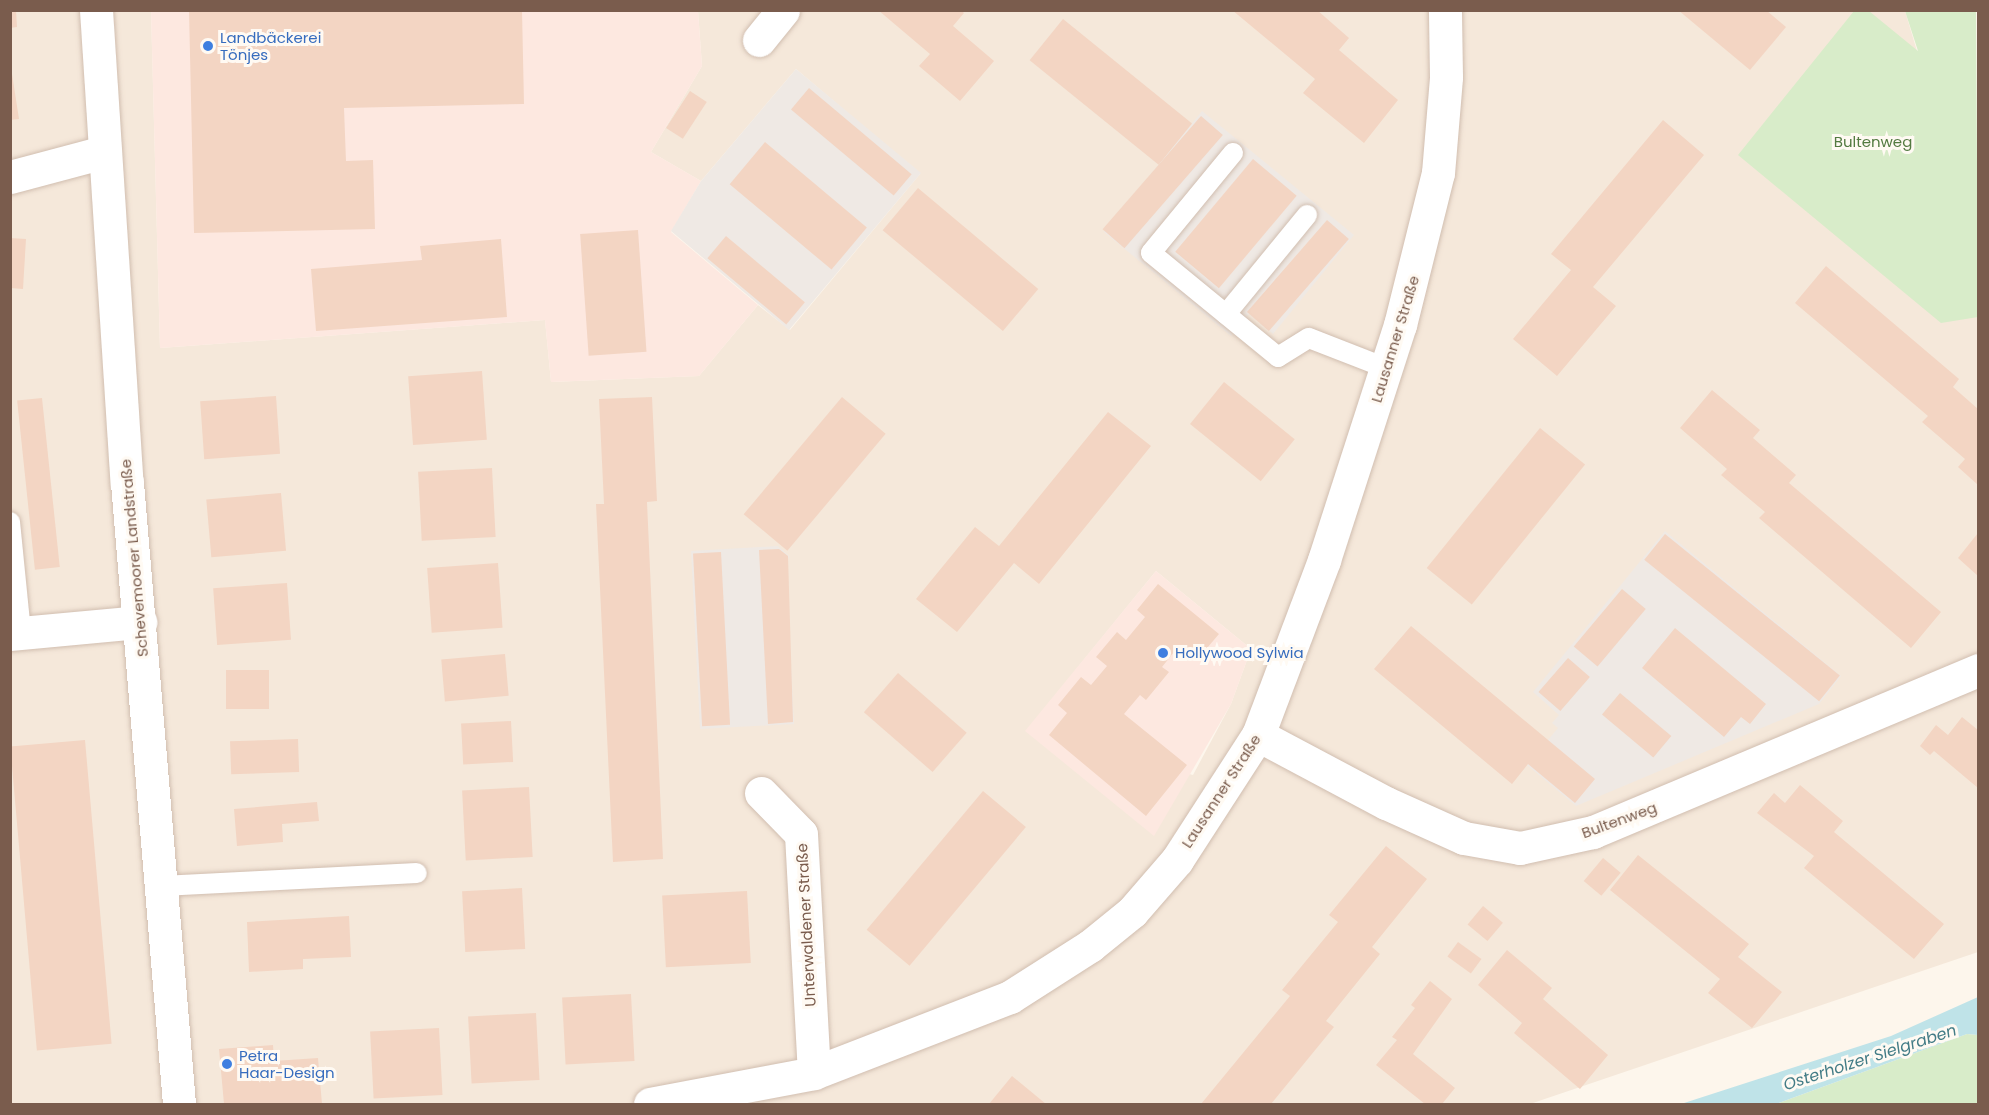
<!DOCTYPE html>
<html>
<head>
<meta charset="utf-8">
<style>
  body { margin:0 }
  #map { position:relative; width:1989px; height:1115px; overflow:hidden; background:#fdf6ec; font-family:Poppins,sans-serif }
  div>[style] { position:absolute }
  .residential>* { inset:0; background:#f5e8da }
  .commercial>* { inset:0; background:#fde8e0 }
  .industrial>* { inset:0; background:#efe9e4 }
  .green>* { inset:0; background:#d8ecc9 }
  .water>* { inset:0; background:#bfe3e8 }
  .building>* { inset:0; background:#f3d5c3; transform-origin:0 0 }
  .roads { filter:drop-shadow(0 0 2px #d1beb0) drop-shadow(0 0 2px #d1beb0) }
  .service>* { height:20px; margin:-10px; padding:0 10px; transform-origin:10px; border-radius:10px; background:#fff }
  .minor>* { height:33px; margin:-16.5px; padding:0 16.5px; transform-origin:16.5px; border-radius:16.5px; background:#fff }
  .tertiary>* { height:33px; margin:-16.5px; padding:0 16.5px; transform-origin:16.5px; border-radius:16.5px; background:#fff }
  .dots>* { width:16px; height:16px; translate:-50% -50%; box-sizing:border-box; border:3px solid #fffaf3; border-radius:50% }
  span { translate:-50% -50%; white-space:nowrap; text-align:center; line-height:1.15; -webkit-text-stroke:6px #fffaf3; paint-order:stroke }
  .shop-label { font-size:15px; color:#366cbe }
  .left { translate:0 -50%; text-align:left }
  .park-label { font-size:15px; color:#537a41 }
  .street-label { font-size:15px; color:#7a5c4d }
  .water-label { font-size:16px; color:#437c86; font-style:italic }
  .frame { position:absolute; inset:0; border:12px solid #7a5c4d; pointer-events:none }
</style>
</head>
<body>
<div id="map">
  <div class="residential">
    <div style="clip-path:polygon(evenodd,10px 11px,151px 11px,160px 348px,545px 320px,551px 382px,699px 376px,758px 305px,790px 330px,920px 174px,796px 69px,701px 181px,651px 152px,702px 66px,698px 11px,1905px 11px,1978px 255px,1978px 952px,1530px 1104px,11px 1104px,10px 11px,1156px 571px,1251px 649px,1231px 704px,1193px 775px,1026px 731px,1156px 571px)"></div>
  </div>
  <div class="commercial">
    <div style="clip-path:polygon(151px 11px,698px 11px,702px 66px,651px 152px,701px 181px,671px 232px,758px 305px,699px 376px,551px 382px,545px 320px,160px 348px)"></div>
    <div style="clip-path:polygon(1156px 571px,1251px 649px,1231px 704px,1154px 836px,1025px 731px)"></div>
  </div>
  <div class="industrial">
    <div style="clip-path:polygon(796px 69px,921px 173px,789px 330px,671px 231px,701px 181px)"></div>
    <div style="clip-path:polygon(1202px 111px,1354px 235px,1273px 334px,1249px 314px,1231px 336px,1104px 232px)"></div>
    <div style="clip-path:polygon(1665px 531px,1841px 676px,1819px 704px,1576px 806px,1527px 765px,1558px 728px,1552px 723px,1559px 715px,1533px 692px)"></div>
    <div style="clip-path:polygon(778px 546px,789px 556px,786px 565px,794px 724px,700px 729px,691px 551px)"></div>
  </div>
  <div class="green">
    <div style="clip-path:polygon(1854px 11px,1869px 11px,1918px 51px,1905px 11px,1976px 11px,1978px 317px,1941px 323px,1738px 155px)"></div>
    <div style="clip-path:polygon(1967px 1034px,1978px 1035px,1978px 1104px,1776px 1104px)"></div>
  </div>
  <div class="water">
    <div style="clip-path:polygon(1978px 997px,1978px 1035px,1967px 1034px,1776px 1104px,1681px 1104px,1891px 1036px)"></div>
  </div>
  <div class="building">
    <div style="clip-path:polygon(10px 10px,16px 10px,17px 27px,10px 28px)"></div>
    <div style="clip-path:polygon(189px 10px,522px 10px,524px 104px,344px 108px,346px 161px,373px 160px,375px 229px,194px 233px)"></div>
    <div style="clip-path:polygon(878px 10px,961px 10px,964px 13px,953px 26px,994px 61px,960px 101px,919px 66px,930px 54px)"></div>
    <div style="clip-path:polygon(1232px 10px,1317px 10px,1349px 38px,1339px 50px,1398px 100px,1364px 143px,1303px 93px,1315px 79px)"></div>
    <div style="clip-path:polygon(1678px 10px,1766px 10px,1786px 27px,1750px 70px)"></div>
    <div style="left:1063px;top:19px;width:166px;height:53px;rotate:39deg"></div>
    <div style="clip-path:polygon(10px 61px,19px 119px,10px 120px)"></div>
    <div style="left:809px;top:88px;width:134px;height:28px;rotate:40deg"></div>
    <div style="left:690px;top:91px;width:20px;height:44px;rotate:33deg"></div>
    <div style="left:1201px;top:116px;width:29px;height:150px;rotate:41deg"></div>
    <div style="clip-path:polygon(1663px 120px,1704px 155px,1593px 287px,1616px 306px,1557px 376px,1513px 339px,1571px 270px,1551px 254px)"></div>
    <div style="left:765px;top:142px;width:133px;height:55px;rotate:40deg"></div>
    <div style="left:1253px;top:159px;width:57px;height:121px;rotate:40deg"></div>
    <div style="left:918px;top:188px;width:157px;height:55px;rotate:40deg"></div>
    <div style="left:1327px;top:220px;width:29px;height:122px;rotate:41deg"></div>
    <div style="left:638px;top:230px;width:122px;height:58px;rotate:86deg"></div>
    <div style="left:726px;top:236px;width:103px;height:29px;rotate:40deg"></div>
    <div style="clip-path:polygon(10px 238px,26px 239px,23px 289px,10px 288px)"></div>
    <div style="clip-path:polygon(501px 239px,507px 317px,316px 331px,311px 269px,422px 260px,420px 246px)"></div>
    <div style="clip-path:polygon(1826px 266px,1959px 379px,1953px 387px,1978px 409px,1978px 485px,1958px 467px,1965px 459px,1922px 422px,1928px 416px,1795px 303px)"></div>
    <div style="left:482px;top:371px;width:69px;height:74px;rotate:86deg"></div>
    <div style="left:1224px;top:382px;width:91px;height:54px;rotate:39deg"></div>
    <div style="clip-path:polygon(1712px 390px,1760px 430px,1753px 438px,1796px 475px,1789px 483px,1941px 612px,1911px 648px,1759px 518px,1765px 512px,1721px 475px,1727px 469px,1680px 428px)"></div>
    <div style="left:276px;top:396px;width:58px;height:76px;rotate:86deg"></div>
    <div style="clip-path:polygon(652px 397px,657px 501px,647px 502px,663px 859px,613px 862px,596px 504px,604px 504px,599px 399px)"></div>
    <div style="left:842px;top:397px;width:57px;height:153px;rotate:40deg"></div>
    <div style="left:42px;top:398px;width:170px;height:25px;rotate:84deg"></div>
    <div style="clip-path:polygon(1108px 412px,1151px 446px,1039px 584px,1014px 563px,957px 632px,916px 599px,975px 527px,999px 546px)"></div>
    <div style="left:1540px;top:428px;width:58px;height:180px;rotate:39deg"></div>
    <div style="left:492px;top:468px;width:69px;height:74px;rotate:87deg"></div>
    <div style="left:281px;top:493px;width:58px;height:75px;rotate:85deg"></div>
    <div style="clip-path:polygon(1978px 533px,1978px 576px,1958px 558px)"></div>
    <div style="left:1665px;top:534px;width:225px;height:33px;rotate:39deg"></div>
    <div style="clip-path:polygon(779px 549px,788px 556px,793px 722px,768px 724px,759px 550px)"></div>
    <div style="left:721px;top:552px;width:173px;height:28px;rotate:87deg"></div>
    <div style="left:498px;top:563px;width:65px;height:71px;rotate:86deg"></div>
    <div style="left:287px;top:583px;width:57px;height:74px;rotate:86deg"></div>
    <div style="clip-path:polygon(1158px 584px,1219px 634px,1196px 661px,1178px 647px,1162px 667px,1169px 672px,1146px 700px,1140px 695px,1124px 714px,1187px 765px,1146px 816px,1049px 735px,1067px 713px,1058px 705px,1081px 677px,1091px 685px,1107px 666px,1096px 657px,1117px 632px,1126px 640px,1145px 617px,1137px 610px)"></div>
    <div style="left:1622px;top:589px;width:31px;height:75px;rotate:40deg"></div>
    <div style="clip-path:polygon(1411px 626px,1595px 779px,1575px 803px,1528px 764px,1512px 784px,1374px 669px)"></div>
    <div style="clip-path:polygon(1675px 628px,1766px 704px,1750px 724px,1741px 717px,1724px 737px,1642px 668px)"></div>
    <div style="left:505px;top:654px;width:42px;height:64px;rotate:85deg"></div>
    <div style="left:1568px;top:658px;width:29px;height:45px;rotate:41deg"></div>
    <div style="left:226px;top:670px;width:43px;height:39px"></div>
    <div style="left:898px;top:673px;width:91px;height:52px;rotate:41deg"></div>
    <div style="left:1620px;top:693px;width:67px;height:28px;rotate:40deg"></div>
    <div style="clip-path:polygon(1962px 717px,1978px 730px,1978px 788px,1934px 751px,1930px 755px,1920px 746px,1936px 725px,1948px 735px)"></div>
    <div style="left:511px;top:721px;width:41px;height:50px;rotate:87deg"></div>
    <div style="left:298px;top:739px;width:33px;height:68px;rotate:88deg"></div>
    <div style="left:85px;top:740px;width:305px;height:75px;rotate:85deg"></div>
    <div style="clip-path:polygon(1800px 785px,1843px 821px,1834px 832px,1944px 924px,1914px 959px,1804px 868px,1814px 856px,1757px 813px,1774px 793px,1785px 803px)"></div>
    <div style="left:529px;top:787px;width:70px;height:67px;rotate:87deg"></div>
    <div style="left:983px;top:791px;width:56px;height:181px;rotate:40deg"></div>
    <div style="clip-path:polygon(317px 802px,319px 821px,282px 824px,283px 842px,237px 846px,234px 809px)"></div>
    <div style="clip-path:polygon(1386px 846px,1427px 879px,1372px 947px,1380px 954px,1326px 1021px,1334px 1027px,1271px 1104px,1201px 1104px,1290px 996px,1282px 990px,1338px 922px,1329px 915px)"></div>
    <div style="clip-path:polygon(1638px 855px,1749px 944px,1738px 957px,1782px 992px,1752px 1028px,1708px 993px,1720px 979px,1610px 890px)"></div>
    <div style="left:1603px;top:858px;width:23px;height:30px;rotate:40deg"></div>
    <div style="left:522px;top:888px;width:61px;height:60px;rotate:87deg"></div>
    <div style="left:747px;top:891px;width:72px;height:85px;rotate:87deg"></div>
    <div style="left:1483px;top:906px;width:26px;height:24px;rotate:40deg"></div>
    <div style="clip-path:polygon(349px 916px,351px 957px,303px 959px,303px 969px,249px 972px,247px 922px)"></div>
    <div style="left:1458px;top:942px;width:29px;height:18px;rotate:36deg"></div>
    <div style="clip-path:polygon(1507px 950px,1552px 988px,1543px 999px,1608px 1055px,1580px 1089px,1514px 1033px,1522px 1023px,1478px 985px)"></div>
    <div style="clip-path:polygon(1430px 981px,1452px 999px,1413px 1054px,1455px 1088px,1442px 1104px,1425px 1104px,1376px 1065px,1397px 1040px,1392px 1037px,1415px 1008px,1411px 1005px)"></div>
    <div style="left:631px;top:994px;width:67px;height:69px;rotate:87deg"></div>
    <div style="left:536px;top:1013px;width:67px;height:68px;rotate:87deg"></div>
    <div style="left:439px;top:1028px;width:67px;height:69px;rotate:87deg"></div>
    <div style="clip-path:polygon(273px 1045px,274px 1061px,318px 1058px,322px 1104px,224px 1104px,219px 1049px)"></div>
    <div style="clip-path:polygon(1012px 1076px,1046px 1104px,989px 1104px)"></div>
  </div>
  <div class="roads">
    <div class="service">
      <div style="left:1233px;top:153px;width:129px;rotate:129.4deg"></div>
      <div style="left:1151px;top:253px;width:164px;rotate:39.3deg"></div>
      <div style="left:1278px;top:357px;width:36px;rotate:-32deg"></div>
      <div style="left:1309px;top:338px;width:83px;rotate:21.3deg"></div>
      <div style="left:1226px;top:314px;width:128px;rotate:-50.7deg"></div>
      <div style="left:10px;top:522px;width:112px;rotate:84.3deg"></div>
      <div style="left:162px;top:886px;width:255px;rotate:-2.9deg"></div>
    </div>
    <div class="minor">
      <div style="left:759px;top:40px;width:38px;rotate:-51deg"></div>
      <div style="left:10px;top:177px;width:97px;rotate:-14.9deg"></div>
      <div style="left:10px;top:634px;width:131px;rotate:-5.3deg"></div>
      <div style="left:1258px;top:735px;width:145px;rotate:28deg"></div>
      <div style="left:1386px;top:803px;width:85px;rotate:24.2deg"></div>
      <div style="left:1464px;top:838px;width:57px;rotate:10.1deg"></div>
      <div style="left:1520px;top:848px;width:75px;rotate:-12.4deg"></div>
      <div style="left:1593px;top:832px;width:418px;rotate:-22.8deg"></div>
      <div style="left:761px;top:793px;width:57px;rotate:45.7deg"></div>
      <div style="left:801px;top:834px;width:239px;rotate:86.9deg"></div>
      <div style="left:650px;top:1104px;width:167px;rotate:-10.7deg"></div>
      <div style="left:814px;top:1073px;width:210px;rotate:-21.2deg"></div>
      <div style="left:1010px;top:997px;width:95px;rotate:-32.5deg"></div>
      <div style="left:1090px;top:946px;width:54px;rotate:-39deg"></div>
      <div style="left:1132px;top:912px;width:69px;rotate:-49.1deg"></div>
      <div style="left:1177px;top:860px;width:149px;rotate:-57.1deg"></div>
      <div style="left:1258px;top:735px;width:187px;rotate:-69.3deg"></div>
      <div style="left:1324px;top:560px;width:247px;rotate:-72.1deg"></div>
      <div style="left:1400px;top:325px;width:157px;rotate:-76deg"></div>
      <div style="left:1438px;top:173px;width:96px;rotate:-85.2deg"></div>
      <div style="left:1446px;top:77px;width:67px;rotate:-90.9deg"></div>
    </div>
    <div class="tertiary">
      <div style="left:96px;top:10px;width:474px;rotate:86.3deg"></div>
      <div style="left:127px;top:483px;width:623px;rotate:85.21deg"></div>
    </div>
  </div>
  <div class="dots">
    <div style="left:208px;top:46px;background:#3f7fe0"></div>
    <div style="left:1163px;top:653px;background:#3f7fe0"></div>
    <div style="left:227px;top:1064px;background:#3f7fe0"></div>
  </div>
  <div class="shop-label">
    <span class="left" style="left:220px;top:46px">Landbäckerei<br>Tönjes</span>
    <span class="left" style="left:1175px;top:653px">Hollywood Sylwia</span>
    <span class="left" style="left:239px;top:1064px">Petra<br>Haar-Design</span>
  </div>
  <div class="park-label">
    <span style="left:1873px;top:142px">Bultenweg</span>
  </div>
  <div class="street-label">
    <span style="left:1395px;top:339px;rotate:-73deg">Lausanner Straße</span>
    <span style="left:134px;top:558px;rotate:-95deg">Schevemoorer Landstraße</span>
    <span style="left:1221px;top:791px;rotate:-57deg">Lausanner Straße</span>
    <span style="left:1619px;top:820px;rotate:-20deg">Bultenweg</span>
    <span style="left:806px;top:925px;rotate:-93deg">Unterwaldener Straße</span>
  </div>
  <div class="water-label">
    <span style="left:1870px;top:1058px;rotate:-18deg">Osterholzer Sielgraben</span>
  </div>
  <div class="frame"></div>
</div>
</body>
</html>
